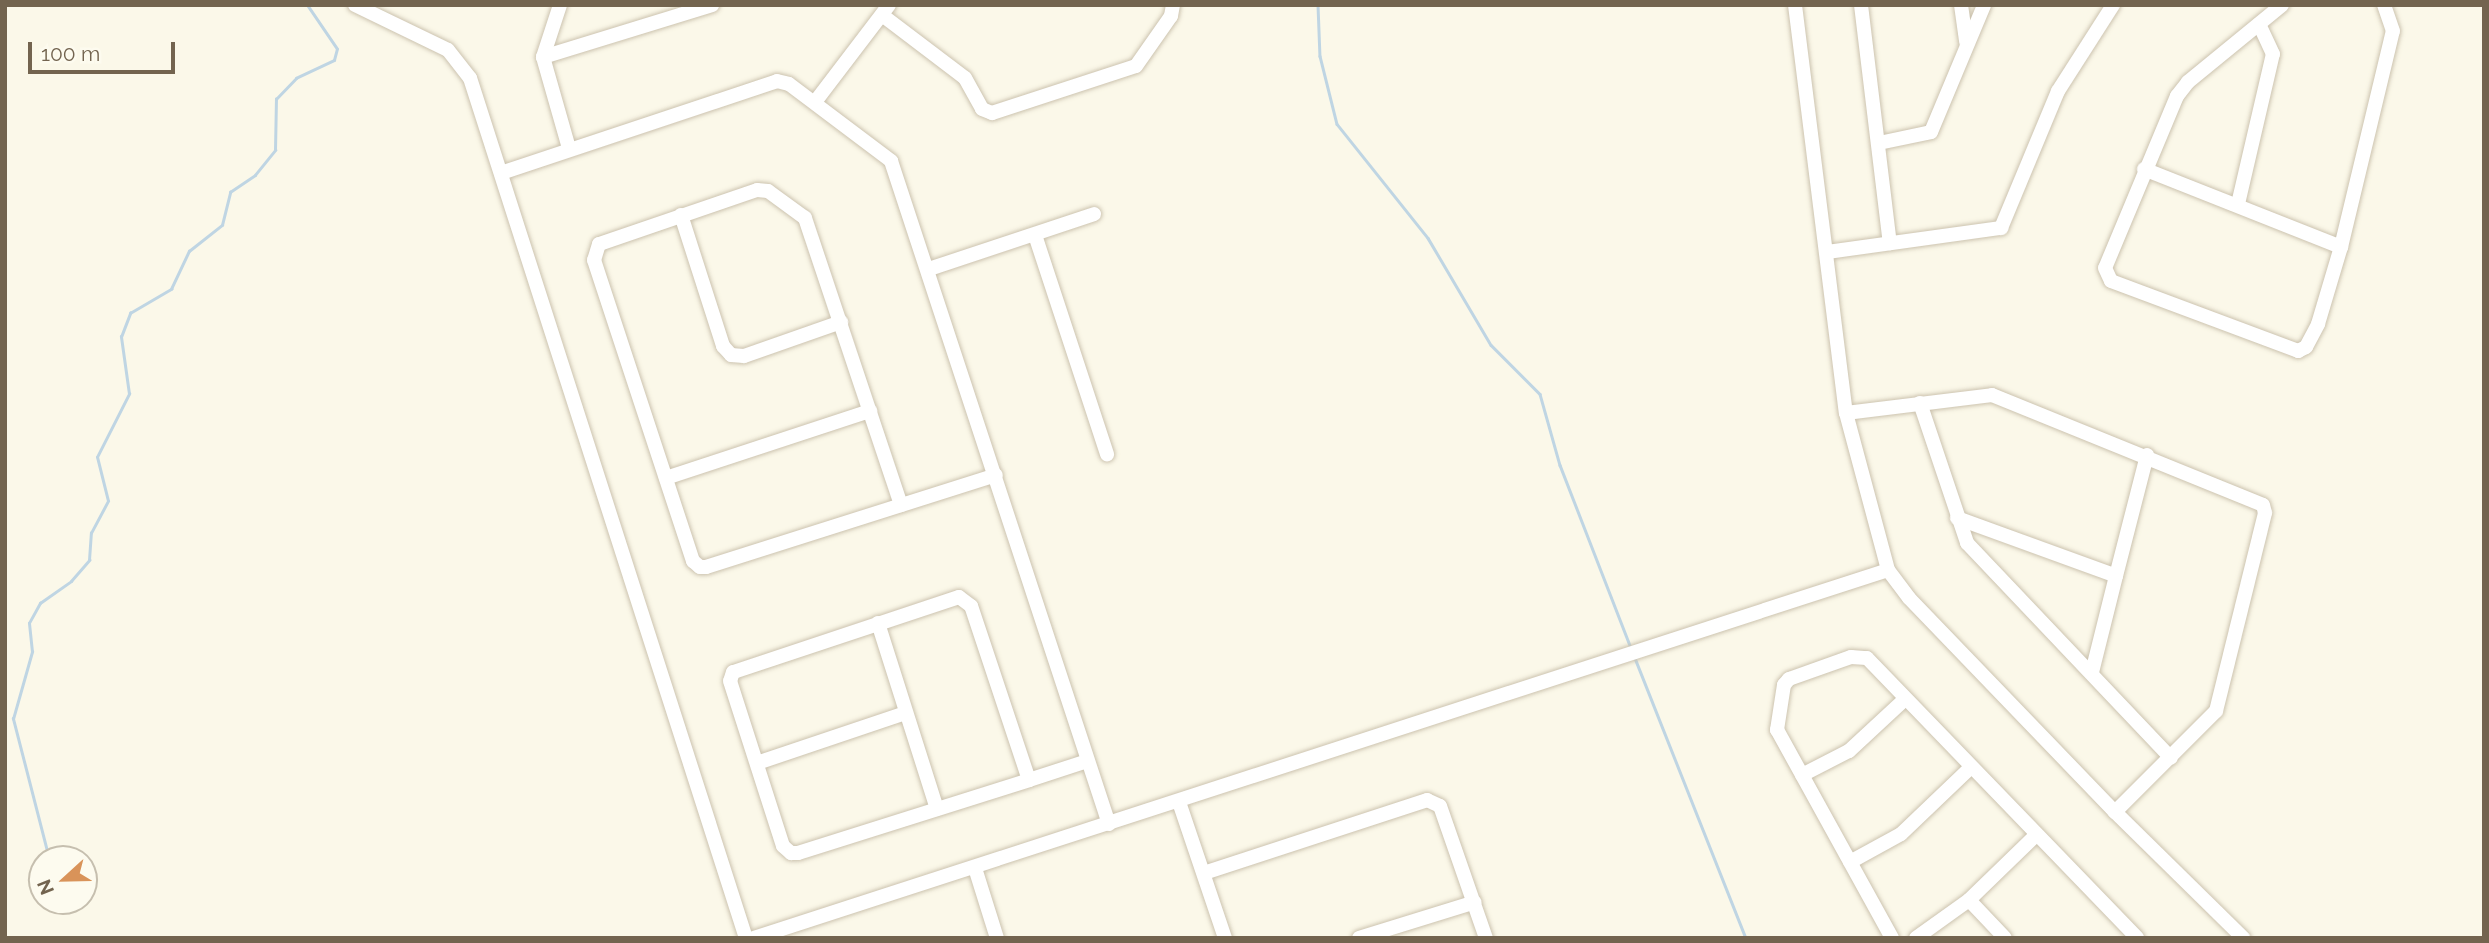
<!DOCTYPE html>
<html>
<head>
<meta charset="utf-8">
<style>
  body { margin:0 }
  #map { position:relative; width:2489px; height:943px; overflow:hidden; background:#fbf8e9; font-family:Raleway,sans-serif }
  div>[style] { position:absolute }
  .stream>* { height:2.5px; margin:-1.25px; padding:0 1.25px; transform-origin:1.25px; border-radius:1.25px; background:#bfd5e3 }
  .roads { filter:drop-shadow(0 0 2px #ccc3af) drop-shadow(0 0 2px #ccc3af) }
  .minor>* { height:14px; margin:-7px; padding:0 7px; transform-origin:7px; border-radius:7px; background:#fff }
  span { translate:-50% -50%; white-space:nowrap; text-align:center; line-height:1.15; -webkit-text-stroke:5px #fdfbef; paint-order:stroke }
  .frame { position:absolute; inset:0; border:7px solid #73644f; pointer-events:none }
  .north { position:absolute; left:28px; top:845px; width:70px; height:70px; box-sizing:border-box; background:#fdfbef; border:2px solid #c6bfaf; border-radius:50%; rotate:248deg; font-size:19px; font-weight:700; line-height:28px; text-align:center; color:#73644f }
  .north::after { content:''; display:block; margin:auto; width:24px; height:32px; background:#d99359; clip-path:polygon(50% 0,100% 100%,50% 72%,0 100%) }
  .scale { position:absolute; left:28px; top:42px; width:147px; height:32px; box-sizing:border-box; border:4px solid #73644f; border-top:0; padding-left:9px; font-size:21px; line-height:24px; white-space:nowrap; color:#73644f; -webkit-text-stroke:5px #fdfbef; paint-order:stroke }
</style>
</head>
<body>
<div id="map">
  <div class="stream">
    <div style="left:1318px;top:5px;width:51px;rotate:87.8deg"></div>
    <div style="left:1320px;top:56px;width:70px;rotate:76deg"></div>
    <div style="left:1337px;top:124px;width:146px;rotate:51.4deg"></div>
    <div style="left:1428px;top:238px;width:124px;rotate:59.5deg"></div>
    <div style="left:1491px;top:345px;width:69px;rotate:45deg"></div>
    <div style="left:1540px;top:394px;width:74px;rotate:74.3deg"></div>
    <div style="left:1560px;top:465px;width:196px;rotate:68.8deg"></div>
    <div style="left:1635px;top:658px;width:301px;rotate:68.4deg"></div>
    <div style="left:49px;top:859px;width:145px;rotate:-104.4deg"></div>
    <div style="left:13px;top:719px;width:70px;rotate:-74.2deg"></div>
    <div style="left:32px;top:652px;width:29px;rotate:-96deg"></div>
    <div style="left:29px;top:623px;width:23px;rotate:-61deg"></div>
    <div style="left:40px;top:603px;width:38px;rotate:-35deg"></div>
    <div style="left:71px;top:581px;width:28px;rotate:-49deg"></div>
    <div style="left:89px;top:560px;width:27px;rotate:-86deg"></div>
    <div style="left:91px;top:533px;width:36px;rotate:-62deg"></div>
    <div style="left:108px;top:501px;width:45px;rotate:-104deg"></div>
    <div style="left:97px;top:457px;width:71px;rotate:-63.1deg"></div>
    <div style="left:129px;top:394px;width:58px;rotate:-98deg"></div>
    <div style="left:121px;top:337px;width:26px;rotate:-69deg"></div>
    <div style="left:130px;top:313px;width:48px;rotate:-30.3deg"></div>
    <div style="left:171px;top:289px;width:42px;rotate:-64.7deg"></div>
    <div style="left:189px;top:251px;width:42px;rotate:-38.2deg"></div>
    <div style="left:222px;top:225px;width:34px;rotate:-76deg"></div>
    <div style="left:230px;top:192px;width:30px;rotate:-34deg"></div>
    <div style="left:255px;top:175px;width:32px;rotate:-51deg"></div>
    <div style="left:275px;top:150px;width:51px;rotate:-88.9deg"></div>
    <div style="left:276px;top:99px;width:29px;rotate:-46deg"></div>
    <div style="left:296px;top:78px;width:42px;rotate:-25.3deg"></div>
    <div style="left:334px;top:60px;width:11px;rotate:-75deg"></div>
    <div style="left:337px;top:49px;width:53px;rotate:-124.3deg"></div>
  </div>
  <div class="roads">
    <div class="minor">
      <div style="left:355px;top:5px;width:103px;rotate:25.8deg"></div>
      <div style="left:448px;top:50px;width:36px;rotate:52deg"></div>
      <div style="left:470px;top:78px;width:903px;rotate:72.21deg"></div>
      <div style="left:560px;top:5px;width:55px;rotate:108.1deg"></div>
      <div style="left:543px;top:57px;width:95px;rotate:74.1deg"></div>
      <div style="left:1795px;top:5px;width:411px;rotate:82.9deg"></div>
      <div style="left:1846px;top:413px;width:163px;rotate:75deg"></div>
      <div style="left:1888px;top:570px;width:35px;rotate:53deg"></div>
      <div style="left:1909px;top:598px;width:297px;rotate:46.1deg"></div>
      <div style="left:2115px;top:812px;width:180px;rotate:44.5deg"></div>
      <div style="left:1861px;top:5px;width:240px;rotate:83.1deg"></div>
      <div style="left:1961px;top:5px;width:37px;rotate:82deg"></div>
      <div style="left:2282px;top:5px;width:122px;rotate:140.7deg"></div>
      <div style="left:2188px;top:82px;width:18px;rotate:128deg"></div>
      <div style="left:2177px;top:96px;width:186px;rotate:112.7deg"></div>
      <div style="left:2105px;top:268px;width:14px;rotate:65deg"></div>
      <div style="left:2111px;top:281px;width:200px;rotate:20.5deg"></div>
      <div style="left:2298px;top:351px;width:9px;rotate:-27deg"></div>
      <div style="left:2306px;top:347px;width:26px;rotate:-62deg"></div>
      <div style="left:2318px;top:324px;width:80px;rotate:-73.4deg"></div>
      <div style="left:2341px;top:247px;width:222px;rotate:-76.5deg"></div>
      <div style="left:2393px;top:31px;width:28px;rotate:-109deg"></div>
      <div style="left:882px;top:15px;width:104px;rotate:37.2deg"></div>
      <div style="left:965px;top:78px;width:35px;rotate:61deg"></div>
      <div style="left:982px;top:109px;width:11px;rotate:22deg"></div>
      <div style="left:992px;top:113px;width:151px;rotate:-18.1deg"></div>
      <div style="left:1136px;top:66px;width:61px;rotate:-55deg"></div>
      <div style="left:1171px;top:16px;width:11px;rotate:-80deg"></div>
      <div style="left:543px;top:57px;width:177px;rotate:-17.1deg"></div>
      <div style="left:815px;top:102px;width:122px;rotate:-52.7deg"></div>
      <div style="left:1879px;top:143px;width:53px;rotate:-11.9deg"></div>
      <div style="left:1931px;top:132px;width:138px;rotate:-67.3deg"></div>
      <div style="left:2144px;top:169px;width:212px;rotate:21.6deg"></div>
      <div style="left:501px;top:173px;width:291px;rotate:-18.4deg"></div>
      <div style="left:777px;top:81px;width:12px;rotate:14deg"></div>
      <div style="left:789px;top:84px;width:128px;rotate:37deg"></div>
      <div style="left:891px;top:161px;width:698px;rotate:71.8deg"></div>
      <div style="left:2238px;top:204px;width:154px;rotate:-76.9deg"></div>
      <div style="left:2273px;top:54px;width:33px;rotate:-115deg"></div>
      <div style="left:681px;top:215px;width:138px;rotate:72.2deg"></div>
      <div style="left:723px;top:346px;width:12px;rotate:48deg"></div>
      <div style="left:731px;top:355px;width:13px;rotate:4deg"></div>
      <div style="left:744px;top:356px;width:103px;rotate:-19.3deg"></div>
      <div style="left:1035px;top:235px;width:231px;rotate:71.8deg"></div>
      <div style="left:1827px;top:252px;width:176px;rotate:-7.9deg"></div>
      <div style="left:2001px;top:228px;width:148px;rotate:-67.4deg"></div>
      <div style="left:2058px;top:91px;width:102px;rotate:-57.4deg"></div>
      <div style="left:929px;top:269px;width:174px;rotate:-18.4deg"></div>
      <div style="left:1920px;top:403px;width:148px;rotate:71.4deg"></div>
      <div style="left:1967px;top:543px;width:296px;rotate:46.5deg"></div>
      <div style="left:1846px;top:413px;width:147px;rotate:-7deg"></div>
      <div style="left:1992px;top:395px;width:292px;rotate:22.1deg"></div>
      <div style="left:2263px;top:505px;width:8px;rotate:76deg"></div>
      <div style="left:2265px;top:513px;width:204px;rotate:103.9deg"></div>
      <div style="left:2216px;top:711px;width:143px;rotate:135deg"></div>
      <div style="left:666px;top:478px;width:215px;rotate:-18.2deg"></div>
      <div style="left:901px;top:505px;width:303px;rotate:-108.5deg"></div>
      <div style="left:805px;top:218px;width:46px;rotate:-143.9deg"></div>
      <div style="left:768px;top:191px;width:11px;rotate:-175deg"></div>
      <div style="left:757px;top:190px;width:167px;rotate:161.1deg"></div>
      <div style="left:599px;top:244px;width:17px;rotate:107deg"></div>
      <div style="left:594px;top:260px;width:317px;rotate:71.8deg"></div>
      <div style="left:693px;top:561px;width:9px;rotate:41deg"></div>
      <div style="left:700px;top:567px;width:6px"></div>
      <div style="left:706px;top:567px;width:304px;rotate:-17.6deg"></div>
      <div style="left:1957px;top:518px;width:169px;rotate:20deg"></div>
      <div style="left:2116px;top:576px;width:99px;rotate:104deg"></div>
      <div style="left:2116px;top:576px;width:125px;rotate:-75.6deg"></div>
      <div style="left:878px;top:623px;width:195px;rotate:72.4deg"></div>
      <div style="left:757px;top:763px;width:157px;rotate:-18.6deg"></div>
      <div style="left:1802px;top:775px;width:53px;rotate:-27.1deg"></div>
      <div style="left:1849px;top:751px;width:76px;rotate:-42.9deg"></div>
      <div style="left:1029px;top:780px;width:183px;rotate:-108.4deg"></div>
      <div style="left:971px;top:606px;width:15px;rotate:-143deg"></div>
      <div style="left:959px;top:597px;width:238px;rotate:161.6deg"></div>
      <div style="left:733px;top:672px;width:9px;rotate:108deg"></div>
      <div style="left:730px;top:681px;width:173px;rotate:72.2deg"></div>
      <div style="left:783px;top:846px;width:11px;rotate:41deg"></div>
      <div style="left:791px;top:853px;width:7px"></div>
      <div style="left:798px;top:853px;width:242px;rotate:-17.5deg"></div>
      <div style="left:1029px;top:780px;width:61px;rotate:-18.1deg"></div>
      <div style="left:1179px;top:802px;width:144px;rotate:71.3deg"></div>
      <div style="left:1850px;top:862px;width:58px;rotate:-28.8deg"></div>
      <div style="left:1901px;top:834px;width:97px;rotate:-43.7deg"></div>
      <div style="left:975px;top:868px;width:73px;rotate:72.6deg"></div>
      <div style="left:1204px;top:873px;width:235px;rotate:-18.1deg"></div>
      <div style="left:1427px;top:800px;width:14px;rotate:25deg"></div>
      <div style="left:1440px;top:806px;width:140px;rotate:70.8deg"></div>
      <div style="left:1969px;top:900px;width:52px;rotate:46.5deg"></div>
      <div style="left:754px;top:938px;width:1192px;rotate:-17.98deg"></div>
      <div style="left:1359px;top:938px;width:121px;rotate:-17.2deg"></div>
      <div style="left:1892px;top:938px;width:238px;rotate:-118.9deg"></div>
      <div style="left:1777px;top:730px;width:46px;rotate:-81.2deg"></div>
      <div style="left:1784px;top:685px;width:8px;rotate:-50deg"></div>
      <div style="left:1789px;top:679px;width:66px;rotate:-19.5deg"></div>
      <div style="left:1851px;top:657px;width:16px;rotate:4deg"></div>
      <div style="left:1867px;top:658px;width:389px;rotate:46deg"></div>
      <div style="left:1916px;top:938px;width:65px;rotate:-35.6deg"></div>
      <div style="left:1969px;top:900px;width:93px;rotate:-44.1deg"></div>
    </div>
  </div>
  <div class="frame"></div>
  <div class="north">N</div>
  <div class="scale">100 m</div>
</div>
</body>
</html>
